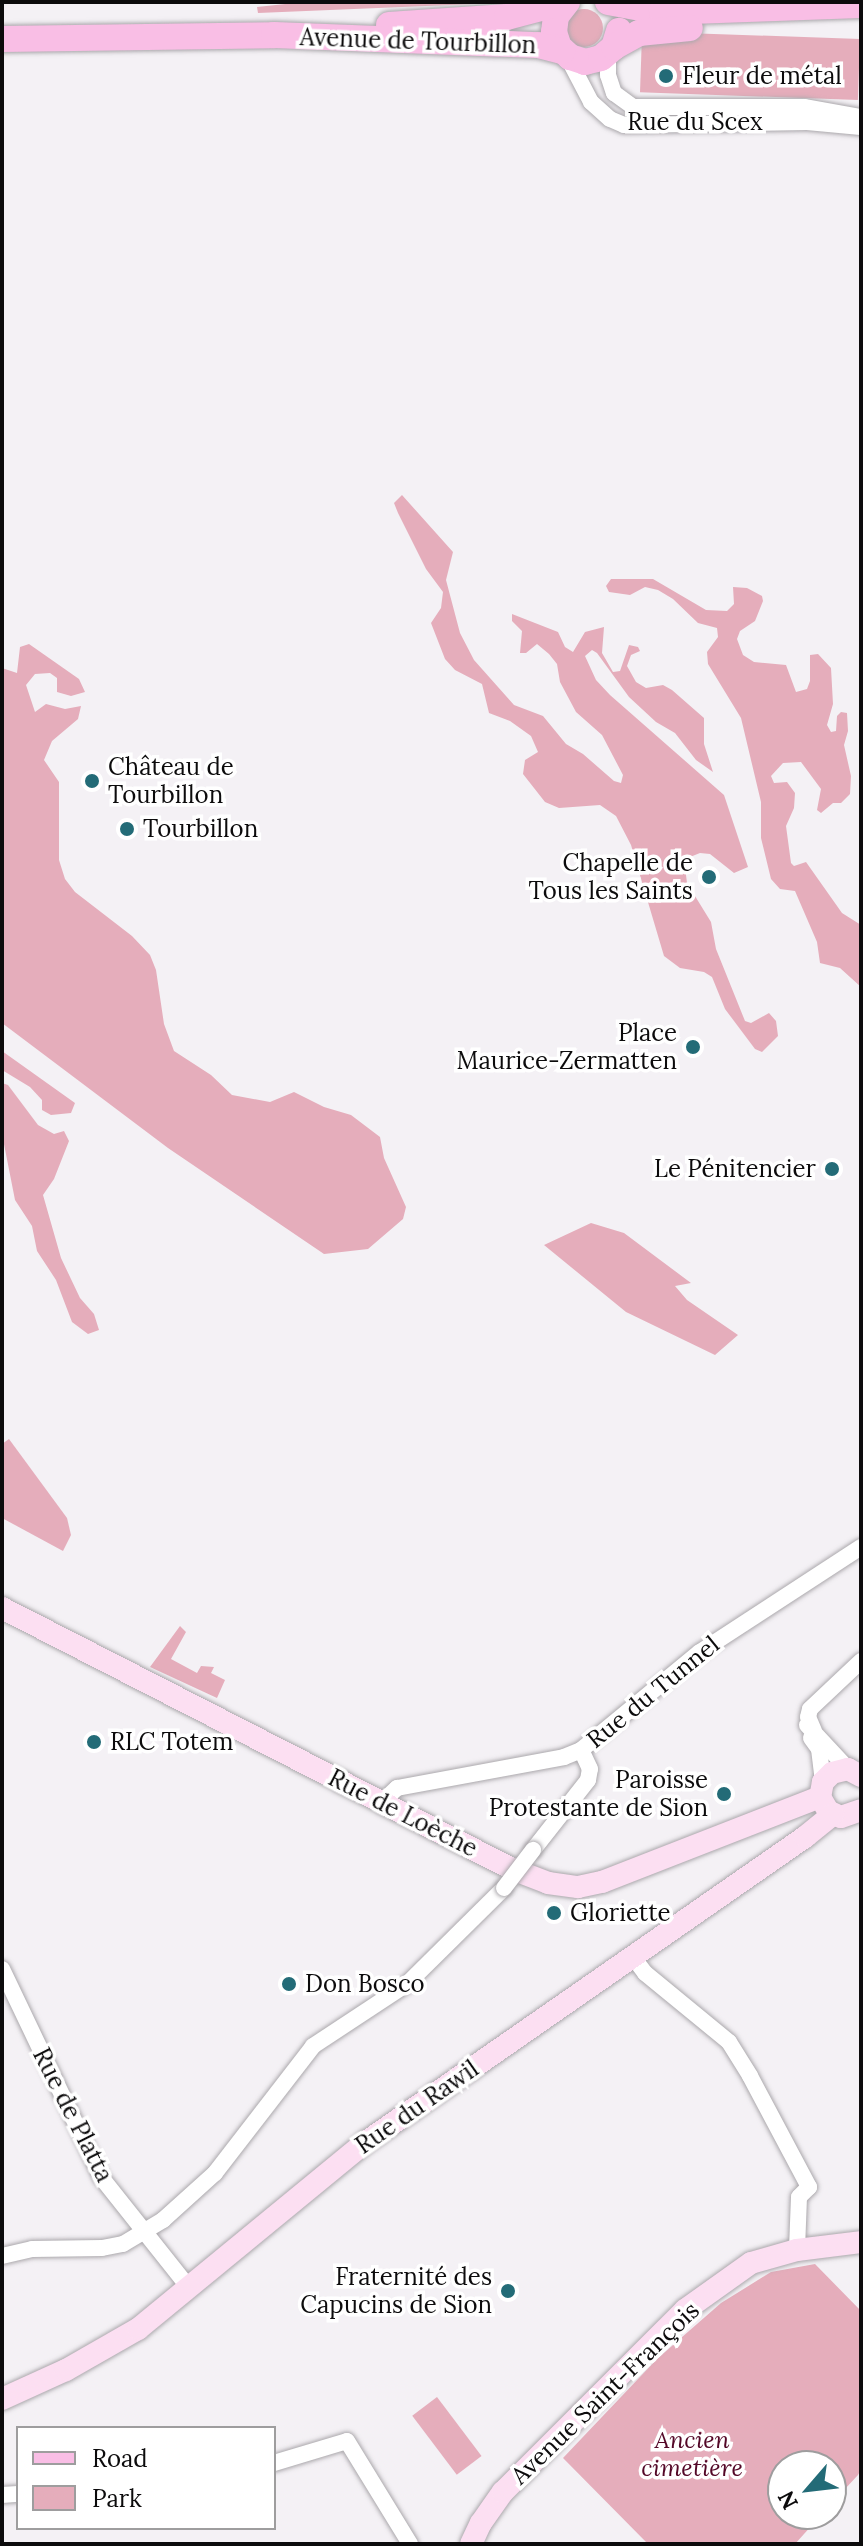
<!DOCTYPE html>
<html>
<head>
<meta charset="utf-8">
<style>
  body { margin:0 }
  #map { position:relative; width:863px; height:2546px; overflow:hidden; background:#f4f1f5; font-family:Lora,serif }
  div>[style] { position:absolute }
  .green>* { inset:0; background:#e5adbb; transform-origin:0 0 }
  .round { border-radius:50% }
  .roads { filter:drop-shadow(0 0 2px #aba8ac) drop-shadow(0 0 2px #aba8ac) }
  .street>* { height:16px; margin:-8px; padding:0 8px; transform-origin:8px; border-radius:8px; background:#fff }
  .secondary>* { height:22px; margin:-11px; padding:0 11px; transform-origin:11px; border-radius:11px; background:#fcdff2 }
  .primary>* { height:26px; margin:-13px; padding:0 13px; transform-origin:13px; border-radius:13px; background:#f9bee5 }
  .bridges { filter:drop-shadow(0 0 2px #aba8ac) drop-shadow(0 0 2px #aba8ac) }
  .street-bridge>* { height:16px; margin:-8px; padding:0 8px; transform-origin:8px; border-radius:8px; background:#fff }
  .dots>* { width:22px; height:22px; translate:-50% -50%; box-sizing:border-box; border:4px solid #fff; border-radius:50% }
  span { translate:-50% -50%; white-space:nowrap; text-align:center; line-height:1.15; -webkit-text-stroke:7px #fff; paint-order:stroke }
  .street-label { font-size:24px; color:#0c0b0c }
  .poi-label { font-size:24px; color:#0c0b0c }
  .left { translate:0 -50%; text-align:left }
  .right { translate:-100% -50%; text-align:right }
  .park-label { font-size:24px; color:#530727; font-style:italic }
  .frame { position:absolute; inset:0; border:4px solid #0c0b0c; pointer-events:none }
  .legend { position:absolute; left:16px; top:2426px; width:260px; height:104px; box-sizing:border-box; background:#fff; border:2px solid #9e9d9e; margin:0; padding:10px 14px; list-style:none; font-size:24px; color:#0c0b0c }
  .legend li { display:flex; align-items:center; gap:16px; height:40px }
  .legend b { width:40px; border:2px solid #9e9d9e }
  .north { position:absolute; left:767px; top:2450px; width:80px; height:80px; box-sizing:border-box; background:#fff; border:2px solid #9e9d9e; border-radius:50%; rotate:242deg; font-size:22px; font-weight:700; line-height:32px; text-align:center; color:#0c0b0c }
  .north::after { content:''; display:block; margin:auto; width:28px; height:36px; background:#236b77; clip-path:polygon(50% 0,100% 100%,50% 72%,0 100%) }
</style>
</head>
<body>
<div id="map">
  <div class="green">
    <div style="clip-path:polygon(304px 2px,524px 2px,258px 13px,257px 7px)"></div>
    <div class="round" style="left:565px;top:9px;width:38px;height:38px"></div>
    <div style="left:860px;top:39px;width:61px;height:218px;rotate:92deg"></div>
    <div style="clip-path:polygon(402px 495px,453px 552px,446px 580px,460px 633px,474px 660px,514px 705px,543px 716px,566px 744px,583px 754px,614px 781px,621px 783px,623px 775px,602px 735px,576px 712px,560px 682px,557px 664px,549px 654px,537px 644px,526px 653px,520px 653px,522px 631px,512px 621px,512px 614px,558px 632px,565px 647px,573px 652px,585px 632px,604px 627px,602px 653px,613px 672px,620px 671px,629px 645px,638px 647px,640px 651px,631px 655px,627px 666px,636px 682px,646px 688px,663px 685px,672px 690px,704px 718px,704px 744px,713px 772px,696px 760px,675px 733px,656px 722px,629px 697px,597px 653px,592px 650px,585px 656px,596px 680px,610px 695px,724px 795px,748px 867px,734px 873px,710px 854px,700px 853px,690px 857px,685px 867px,687px 883px,711px 922px,716px 949px,745px 1021px,751px 1023px,769px 1013px,776px 1021px,778px 1036px,762px 1052px,755px 1049px,725px 1009px,712px 977px,704px 972px,680px 968px,664px 956px,631px 845px,616px 816px,600px 805px,559px 808px,545px 802px,523px 774px,525px 760px,538px 752px,531px 736px,510px 721px,489px 713px,482px 684px,455px 670px,445px 659px,431px 623px,441px 608px,443px 592px,426px 569px,398px 513px,394px 503px)"></div>
    <div style="clip-path:polygon(611px 579px,653px 579px,706px 610px,727px 611px,734px 604px,733px 587px,747px 588px,762px 596px,763px 601px,755px 621px,740px 631px,737px 639px,743px 655px,754px 662px,786px 665px,796px 692px,807px 689px,810px 681px,810px 655px,818px 654px,831px 668px,833px 704px,827px 725px,831px 732px,836px 731px,837px 716px,841px 712px,847px 713px,848px 731px,844px 745px,851px 776px,850px 794px,841px 803px,833px 803px,821px 813px,817px 810px,821px 789px,801px 762px,783px 763px,771px 776px,774px 783px,787px 782px,795px 793px,794px 808px,786px 826px,791px 863px,794px 866px,806px 862px,842px 913px,861px 925px,861px 987px,840px 968px,820px 963px,817px 942px,795px 891px,780px 889px,771px 879px,761px 838px,761px 802px,741px 718px,708px 664px,707px 652px,718px 637px,717px 628px,698px 623px,673px 599px,658px 590px,645px 587px,630px 595px,609px 592px,606px 586px)"></div>
    <div style="clip-path:polygon(29px 644px,79px 679px,85px 692px,71px 696px,57px 692px,57px 678px,50px 673px,35px 674px,26px 685px,35px 712px,46px 704px,65px 709px,81px 706px,78px 719px,52px 741px,44px 760px,59px 782px,59px 860px,65px 879px,75px 892px,132px 936px,150px 955px,156px 970px,164px 1024px,174px 1051px,211px 1075px,232px 1095px,270px 1102px,294px 1092px,324px 1107px,351px 1115px,380px 1137px,384px 1158px,406px 1207px,403px 1219px,368px 1249px,324px 1254px,168px 1148px,2px 1023px,2px 668px,17px 673px,20px 647px)"></div>
    <div style="clip-path:polygon(2px 1051px,75px 1103px,71px 1113px,51px 1115px,42px 1110px,42px 1100px,30px 1087px,2px 1070px)"></div>
    <div style="clip-path:polygon(2px 1083px,8px 1085px,38px 1125px,54px 1134px,64px 1131px,69px 1141px,54px 1179px,43px 1195px,61px 1258px,80px 1298px,94px 1314px,99px 1330px,88px 1334px,72px 1322px,56px 1280px,37px 1251px,32px 1226px,15px 1200px,2px 1134px)"></div>
    <div style="clip-path:polygon(591px 1223px,624px 1233px,691px 1283px,675px 1286px,687px 1300px,738px 1335px,715px 1355px,626px 1312px,544px 1245px)"></div>
    <div style="clip-path:polygon(9px 1439px,67px 1518px,71px 1535px,63px 1551px,2px 1518px,2px 1444px)"></div>
    <div style="clip-path:polygon(180px 1626px,186px 1632px,171px 1659px,197px 1673px,201px 1666px,214px 1667px,211px 1673px,225px 1680px,217px 1698px,150px 1667px)"></div>
    <div style="clip-path:polygon(815px 2264px,861px 2311px,861px 2469px,858px 2475px,831px 2504px,831px 2466px,783px 2466px,783px 2514px,822px 2514px,795px 2544px,648px 2544px,563px 2458px,657px 2359px,721px 2303px,771px 2272px)"></div>
    <div style="left:437px;top:2397px;width:74px;height:31px;rotate:53deg"></div>
  </div>
  <div class="roads">
    <div class="street">
      <div style="left:608px;top:53px;width:22px;rotate:90deg"></div>
      <div style="left:608px;top:75px;width:19px;rotate:72deg"></div>
      <div style="left:614px;top:93px;width:24px;rotate:36deg"></div>
      <div style="left:633px;top:107px;width:171px"></div>
      <div style="left:804px;top:107px;width:58px;rotate:10deg"></div>
      <div style="left:567px;top:56px;width:52px;rotate:62.4deg"></div>
      <div style="left:591px;top:102px;width:25px;rotate:42deg"></div>
      <div style="left:610px;top:119px;width:15px;rotate:23deg"></div>
      <div style="left:624px;top:125px;width:183px;rotate:-0.9deg"></div>
      <div style="left:807px;top:122px;width:54px;rotate:5.3deg"></div>
      <div style="left:807px;top:1725px;width:60px;rotate:47deg"></div>
      <div style="left:814px;top:1731px;width:15px;rotate:-113deg"></div>
      <div style="left:808px;top:1717px;width:8px;rotate:-76deg"></div>
      <div style="left:810px;top:1709px;width:70px;rotate:-43.3deg"></div>
      <div style="left:811px;top:1738px;width:14px;rotate:54deg"></div>
      <div style="left:819px;top:1749px;width:33px;rotate:83deg"></div>
      <div style="left:382px;top:1802px;width:21px;rotate:-43deg"></div>
      <div style="left:397px;top:1788px;width:170px;rotate:-10.5deg"></div>
      <div style="left:564px;top:1757px;width:18px;rotate:-22deg"></div>
      <div style="left:581px;top:1750px;width:154px;rotate:-39.5deg"></div>
      <div style="left:700px;top:1652px;width:192px;rotate:-33.1deg"></div>
      <div style="left:533px;top:1850px;width:89px;rotate:-51.8deg"></div>
      <div style="left:588px;top:1780px;width:11px;rotate:-80deg"></div>
      <div style="left:590px;top:1769px;width:21px;rotate:-115deg"></div>
      <div style="left:633px;top:1957px;width:20px;rotate:53deg"></div>
      <div style="left:645px;top:1973px;width:109px;rotate:39.4deg"></div>
      <div style="left:729px;top:2042px;width:40px;rotate:58deg"></div>
      <div style="left:750px;top:2076px;width:126px;rotate:62deg"></div>
      <div style="left:809px;top:2187px;width:14px;rotate:135deg"></div>
      <div style="left:799px;top:2197px;width:53px;rotate:92.2deg"></div>
      <div style="left:2px;top:1969px;width:230px;rotate:64.5deg"></div>
      <div style="left:101px;top:2177px;width:143px;rotate:51.5deg"></div>
      <div style="left:2px;top:2256px;width:31px;rotate:-13deg"></div>
      <div style="left:32px;top:2249px;width:70px;rotate:-0.8deg"></div>
      <div style="left:102px;top:2248px;width:21px;rotate:-11deg"></div>
      <div style="left:123px;top:2244px;width:47px;rotate:-31deg"></div>
      <div style="left:163px;top:2220px;width:70px;rotate:-42.1deg"></div>
      <div style="left:215px;top:2173px;width:160px;rotate:-52.3deg"></div>
      <div style="left:313px;top:2046px;width:113px;rotate:-33.4deg"></div>
      <div style="left:407px;top:1984px;width:136px;rotate:-44.7deg"></div>
      <div style="left:274px;top:2463px;width:76px;rotate:-16.8deg"></div>
      <div style="left:347px;top:2441px;width:121px;rotate:58.5deg"></div>
      <div style="left:2px;top:2495px;width:16px;rotate:-4deg"></div>
    </div>
    <div class="secondary">
      <div style="left:2px;top:1608px;width:573px;rotate:27.1deg"></div>
      <div style="left:512px;top:1869px;width:39px;rotate:21deg"></div>
      <div style="left:548px;top:1883px;width:30px;rotate:8deg"></div>
      <div style="left:578px;top:1887px;width:25px;rotate:-12deg"></div>
      <div style="left:602px;top:1882px;width:234px;rotate:-21.3deg"></div>
      <div style="left:861px;top:1776px;width:15px;rotate:-152deg"></div>
      <div style="left:848px;top:1769px;width:16px;rotate:166deg"></div>
      <div style="left:832px;top:1773px;width:13px;rotate:135deg"></div>
      <div style="left:823px;top:1782px;width:15px;rotate:101deg"></div>
      <div style="left:820px;top:1797px;width:16px;rotate:60deg"></div>
      <div style="left:828px;top:1811px;width:14px;rotate:25deg"></div>
      <div style="left:841px;top:1817px;width:21px;rotate:-19deg"></div>
      <div style="left:2px;top:2399px;width:70px;rotate:-24.4deg"></div>
      <div style="left:66px;top:2370px;width:83px;rotate:-29.7deg"></div>
      <div style="left:138px;top:2329px;width:295px;rotate:-39.4deg"></div>
      <div style="left:366px;top:2142px;width:535px;rotate:-34.79deg"></div>
      <div style="left:805px;top:1837px;width:36px;rotate:-39deg"></div>
      <div style="left:471px;top:2544px;width:23px;rotate:-65deg"></div>
      <div style="left:481px;top:2523px;width:38px;rotate:-55deg"></div>
      <div style="left:503px;top:2492px;width:257px;rotate:-45deg"></div>
      <div style="left:685px;top:2310px;width:81px;rotate:-35.5deg"></div>
      <div style="left:751px;top:2263px;width:48px;rotate:-15.8deg"></div>
      <div style="left:797px;top:2250px;width:64px;rotate:-7.1deg"></div>
    </div>
    <div class="primary">
      <div style="left:567px;top:2px;width:18px;rotate:128deg"></div>
      <div style="left:556px;top:16px;width:16px;rotate:97deg"></div>
      <div style="left:554px;top:32px;width:16px;rotate:72deg"></div>
      <div style="left:559px;top:47px;width:15px;rotate:42deg"></div>
      <div style="left:570px;top:57px;width:16px;rotate:18deg"></div>
      <div style="left:585px;top:62px;width:16px;rotate:-14deg"></div>
      <div style="left:601px;top:58px;width:17px;rotate:-40deg"></div>
      <div style="left:614px;top:47px;width:17px;rotate:-73deg"></div>
      <div style="left:608px;top:2px;width:55px;rotate:10.5deg"></div>
      <div style="left:662px;top:12px;width:199px;rotate:-2deg"></div>
      <div style="left:389px;top:25px;width:118px;rotate:-3.9deg"></div>
      <div style="left:507px;top:17px;width:59px;rotate:-14.7deg"></div>
      <div style="left:2px;top:39px;width:272px;rotate:-0.8deg"></div>
      <div style="left:274px;top:35px;width:264px;rotate:2.2deg"></div>
      <div style="left:538px;top:45px;width:25px;rotate:14deg"></div>
      <div style="left:614px;top:47px;width:29px;rotate:-29deg"></div>
      <div style="left:639px;top:33px;width:51px;rotate:-5.6deg"></div>
    </div>
  </div>
  <div class="bridges">
    <div class="street-bridge">
      <div style="left:504px;top:1888px;width:48px;rotate:-52.7deg"></div>
    </div>
  </div>
  <div class="dots">
    <div style="left:666px;top:76px;background:#236b77"></div>
    <div style="left:92px;top:781px;background:#236b77"></div>
    <div style="left:127px;top:829px;background:#236b77"></div>
    <div style="left:709px;top:877px;background:#236b77"></div>
    <div style="left:693px;top:1047px;background:#236b77"></div>
    <div style="left:832px;top:1169px;background:#236b77"></div>
    <div style="left:94px;top:1742px;background:#236b77"></div>
    <div style="left:724px;top:1794px;background:#236b77"></div>
    <div style="left:554px;top:1913px;background:#236b77"></div>
    <div style="left:289px;top:1984px;background:#236b77"></div>
    <div style="left:508px;top:2291px;background:#236b77"></div>
  </div>
  <div class="street-label">
    <span style="left:418px;top:41px;rotate:2deg">Avenue de Tourbillon</span>
    <span style="left:695px;top:122px">Rue du Scex</span>
    <span style="left:653px;top:1692px;rotate:-39deg">Rue du Tunnel</span>
    <span style="left:403px;top:1813px;rotate:27deg">Rue de Loèche</span>
    <span style="left:417px;top:2107px;rotate:-35deg">Rue du Rawil</span>
    <span style="left:73px;top:2115px;rotate:63deg">Rue de Platta</span>
    <span style="left:605px;top:2393px;rotate:-44deg">Avenue Saint-François</span>
  </div>
  <div class="poi-label">
    <span class="left" style="left:682px;top:76px">Fleur de métal</span>
    <span class="left" style="left:108px;top:781px">Château de<br>Tourbillon</span>
    <span class="left" style="left:143px;top:829px">Tourbillon</span>
    <span class="right" style="left:693px;top:877px">Chapelle de<br>Tous les Saints</span>
    <span class="right" style="left:677px;top:1047px">Place<br>Maurice-Zermatten</span>
    <span class="right" style="left:816px;top:1169px">Le Pénitencier</span>
    <span class="left" style="left:110px;top:1742px">RLC Totem</span>
    <span class="right" style="left:708px;top:1794px">Paroisse<br>Protestante de Sion</span>
    <span class="left" style="left:570px;top:1913px">Gloriette</span>
    <span class="left" style="left:305px;top:1984px">Don Bosco</span>
    <span class="right" style="left:492px;top:2291px">Fraternité des<br>Capucins de Sion</span>
  </div>
  <div class="park-label">
    <span style="left:692px;top:2454px">Ancien<br>cimetière</span>
  </div>
  <div class="frame"></div>
  <ul class="legend">
  <li><b style="height:10px;background:#f9bee5"></b>Road</li>
  <li><b style="height:22px;background:#e5adbb"></b>Park</li>
  </ul>
  <div class="north">N</div>
</div>
</body>
</html>
